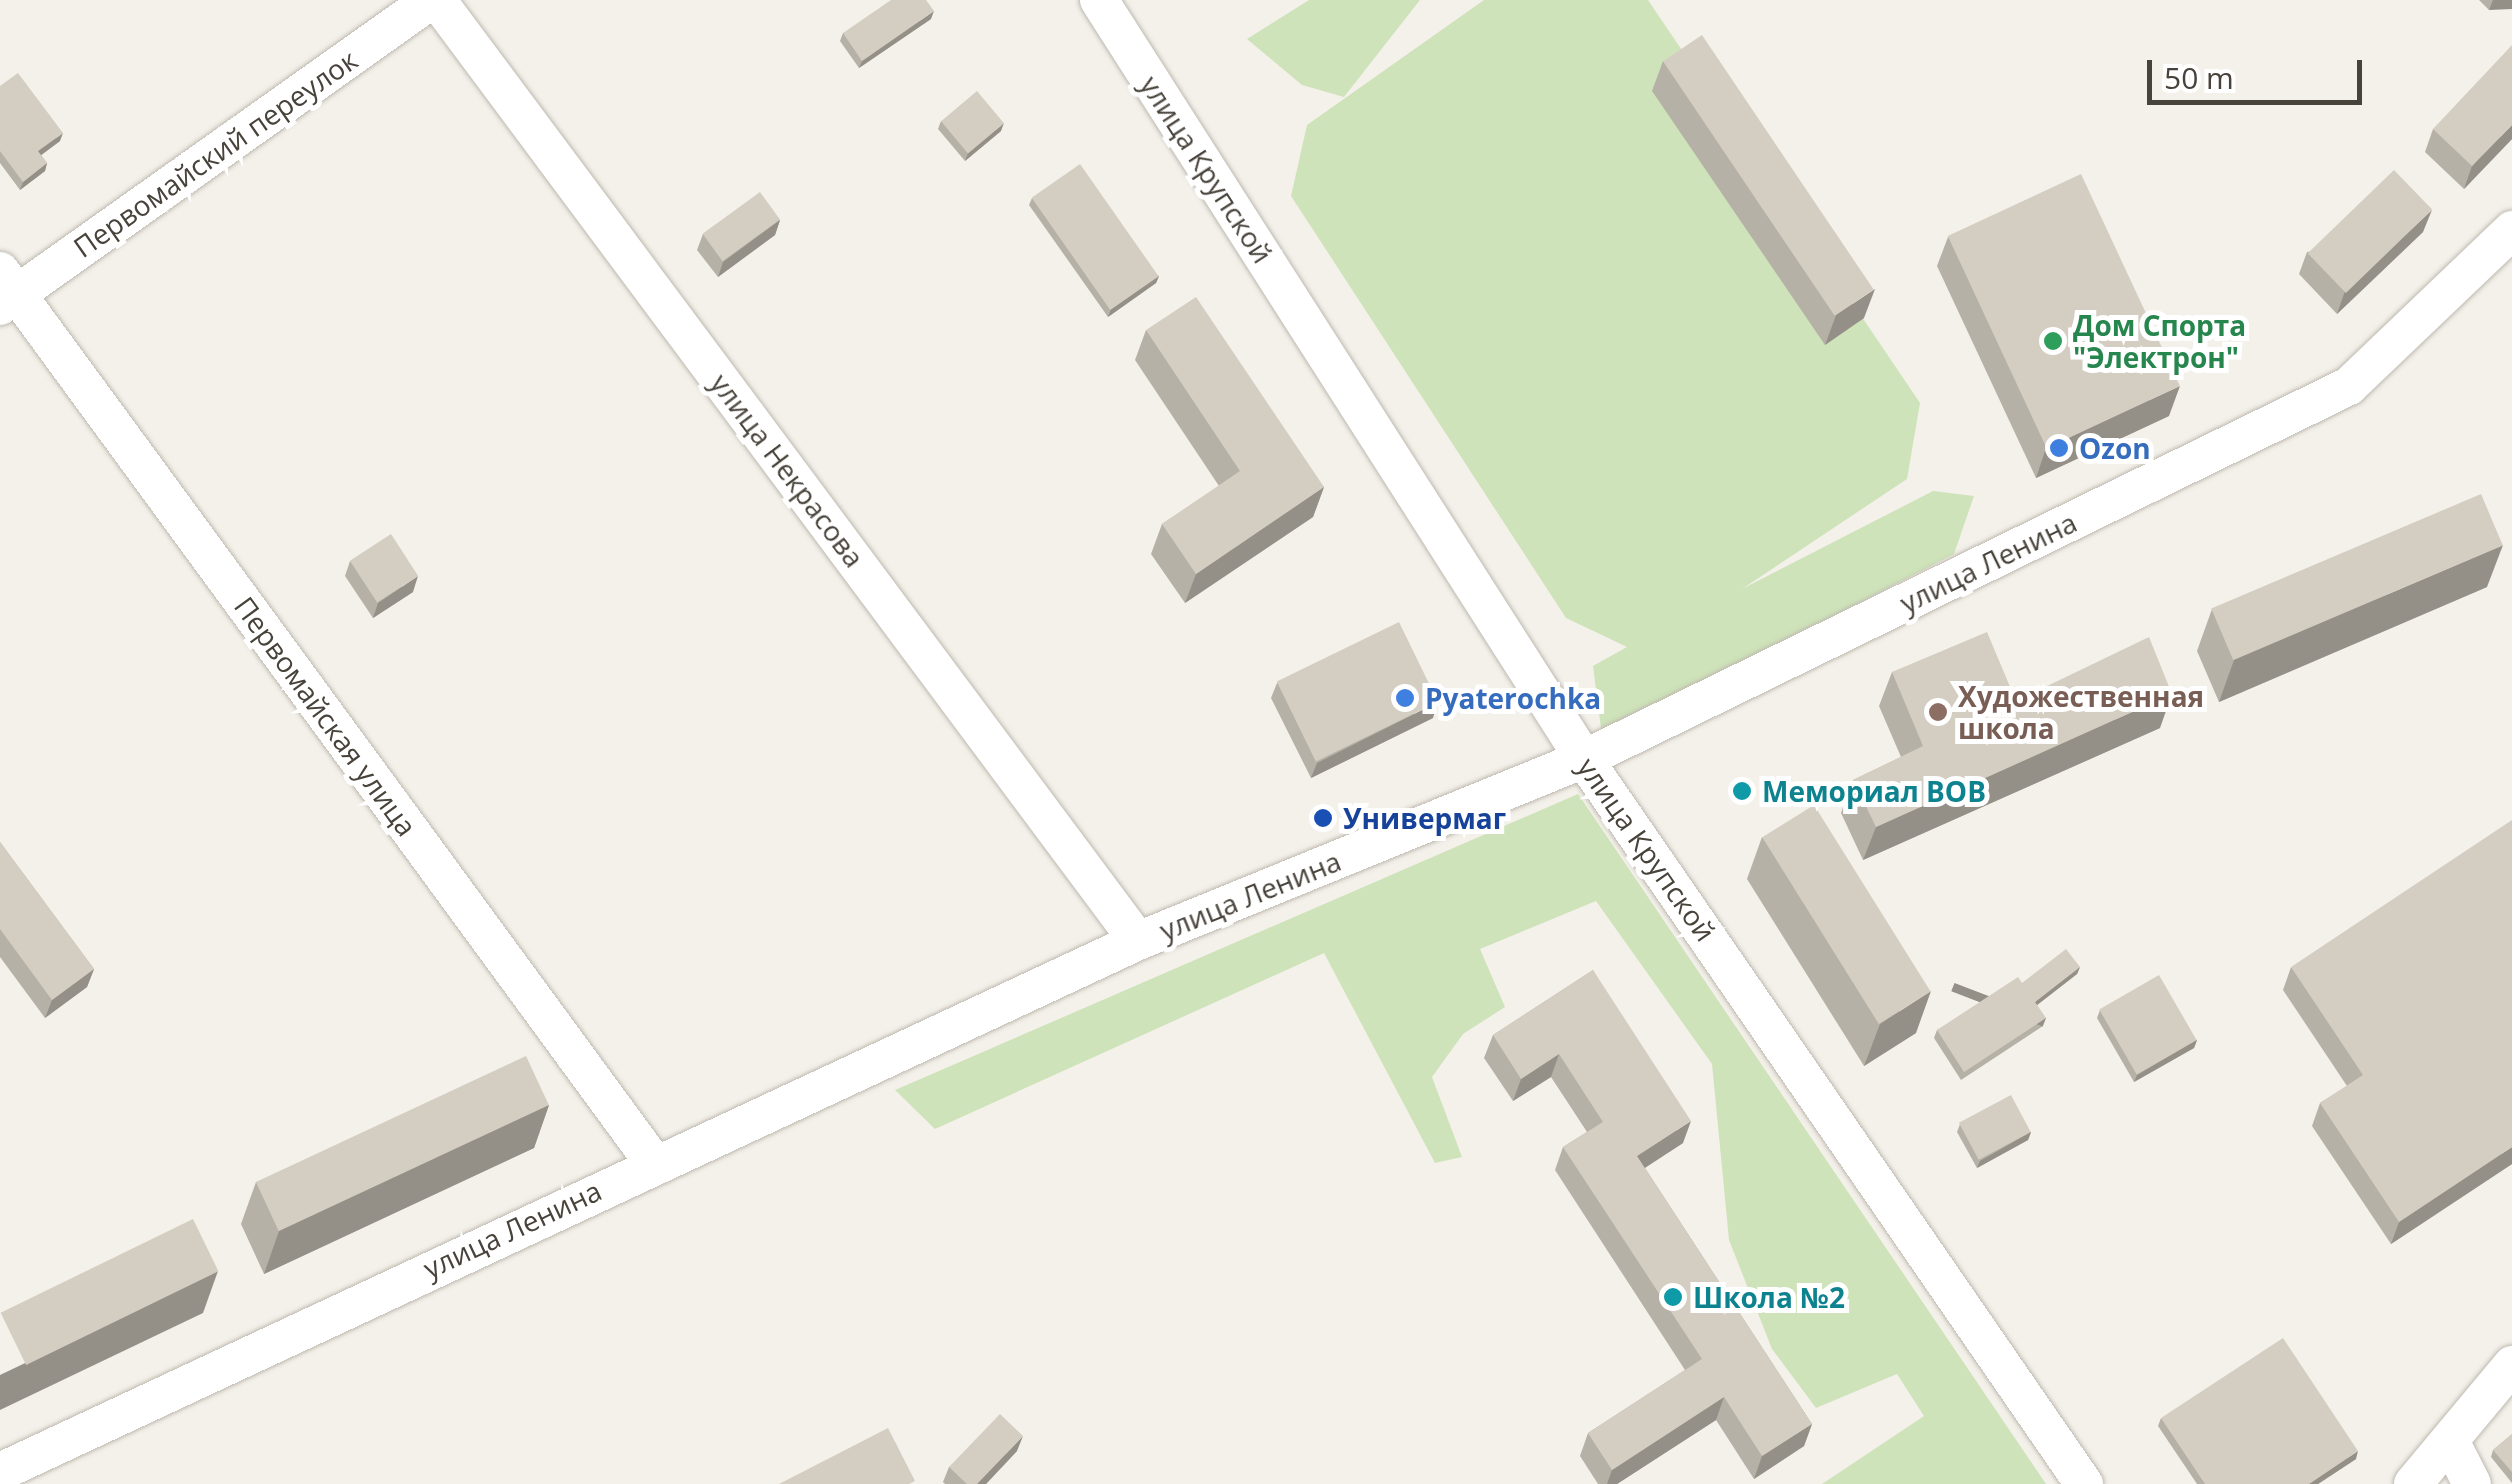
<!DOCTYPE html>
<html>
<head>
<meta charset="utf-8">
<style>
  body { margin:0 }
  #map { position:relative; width:2512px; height:1484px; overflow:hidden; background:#f4f1eb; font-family:"Open Sans",sans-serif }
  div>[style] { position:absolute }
  .green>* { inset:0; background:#cee3b9 }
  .roads { filter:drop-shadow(0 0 2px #beb9af) drop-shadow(0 0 2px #beb9af) }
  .minor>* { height:38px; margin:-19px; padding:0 19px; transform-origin:19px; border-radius:19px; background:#fff }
  .wall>* { inset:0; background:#b6b1a7 }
  .shaded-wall>* { inset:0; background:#949088; transform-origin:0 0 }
  .building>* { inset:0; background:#d4cec2; transform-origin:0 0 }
  .dots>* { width:28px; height:28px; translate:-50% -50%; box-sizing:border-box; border:5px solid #fff; border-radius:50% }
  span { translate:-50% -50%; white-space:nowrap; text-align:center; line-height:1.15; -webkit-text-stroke:10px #fff; paint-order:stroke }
  .street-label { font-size:28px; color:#47423a }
  .leisure-label { font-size:28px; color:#27864d; font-weight:700 }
  .left { translate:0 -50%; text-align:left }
  .shop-label { font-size:28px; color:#366cbe; font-weight:700 }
  .education-label { font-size:28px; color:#785e54; font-weight:700 }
  .culture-label { font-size:28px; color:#0d838f; font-weight:700 }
  .transit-label { font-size:28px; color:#164399; font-weight:700 }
  .scale { position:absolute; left:2147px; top:60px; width:215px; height:45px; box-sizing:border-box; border:5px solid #47423a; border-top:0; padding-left:12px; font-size:30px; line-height:35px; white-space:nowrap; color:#47423a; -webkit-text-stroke:8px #fff; paint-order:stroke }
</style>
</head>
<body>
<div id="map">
  <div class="green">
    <div style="clip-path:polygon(1309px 0,1420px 0,1344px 97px,1302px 85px,1247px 39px)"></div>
    <div style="clip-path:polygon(1484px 0,1648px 0,1920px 403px,1907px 479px,1742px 589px,1933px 491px,1974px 496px,1954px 554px,1602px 736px,1593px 666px,1627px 647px,1566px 618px,1291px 196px,1307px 125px)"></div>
    <div style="clip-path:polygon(1578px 794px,2046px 1484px,1822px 1484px,1924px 1416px,1897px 1374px,1816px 1408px,1772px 1349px,1729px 1240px,1712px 1064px,1596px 901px,1480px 949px,1505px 1007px,1463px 1034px,1432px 1077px,1462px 1157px,1435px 1163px,1324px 953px,935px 1129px,895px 1090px)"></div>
  </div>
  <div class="roads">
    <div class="minor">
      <div style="left:437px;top:0;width:1173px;rotate:53.32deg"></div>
      <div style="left:1099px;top:0;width:901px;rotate:57.42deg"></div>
      <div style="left:1584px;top:759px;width:881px;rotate:55.41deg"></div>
      <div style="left:0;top:271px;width:1105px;rotate:53.76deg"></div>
      <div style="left:0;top:306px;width:529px;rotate:-35.37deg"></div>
      <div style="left:2450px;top:1441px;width:48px;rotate:62.9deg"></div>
      <div style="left:0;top:1472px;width:1256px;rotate:-25.01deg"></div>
      <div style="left:1138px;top:941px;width:482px;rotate:-22.2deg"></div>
      <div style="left:1584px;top:759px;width:851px;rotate:-25.99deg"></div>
      <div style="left:2349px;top:386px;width:226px;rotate:-43.7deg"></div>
      <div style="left:2413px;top:1484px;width:155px;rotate:-50.2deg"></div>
    </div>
  </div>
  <div class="wall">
    <div style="clip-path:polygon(2479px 0,2512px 0,2489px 10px)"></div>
    <div style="clip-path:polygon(931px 19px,859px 68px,840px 41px,843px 33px)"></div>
    <div style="clip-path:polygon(1663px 61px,1864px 318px,1825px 345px,1652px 91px)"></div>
    <div style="clip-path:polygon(0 86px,60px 141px,41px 155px,47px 163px,45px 171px,20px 190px,0 163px)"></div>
    <div style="clip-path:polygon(941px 121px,1001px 131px,965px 161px,938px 129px)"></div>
    <div style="clip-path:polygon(2433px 129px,2512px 139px,2464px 189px,2425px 152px)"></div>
    <div style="clip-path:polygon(1032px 198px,1159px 276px,1156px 283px,1108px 317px,1029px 205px)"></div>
    <div style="clip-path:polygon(780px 220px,775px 235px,718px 277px,697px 250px,703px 234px)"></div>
    <div style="clip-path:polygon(2423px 232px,2337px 314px,2299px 274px,2307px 252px)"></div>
    <div style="clip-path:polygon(1948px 237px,2169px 416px,2036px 478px,1937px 266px)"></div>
    <div style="clip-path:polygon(1146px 330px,1324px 487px,1313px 517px,1185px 603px,1151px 554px,1162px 524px,1219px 486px,1135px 360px)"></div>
    <div style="clip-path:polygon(350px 561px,413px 592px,373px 618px,345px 576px)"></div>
    <div style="clip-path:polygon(2487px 587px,2219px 702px,2197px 651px,2212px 609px)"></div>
    <div style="clip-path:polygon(1892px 672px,2016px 701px,2160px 728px,1863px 860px,1841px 813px,1853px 780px,1901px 757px,1879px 706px)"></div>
    <div style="clip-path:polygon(1277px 683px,1433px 718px,1311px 778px,1271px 698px)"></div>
    <div style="clip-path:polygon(1762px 837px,1916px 1033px,1864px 1066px,1747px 879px)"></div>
    <div style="clip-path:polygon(0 842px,94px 969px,87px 987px,45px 1018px,0 957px)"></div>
    <div style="clip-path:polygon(2080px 967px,2077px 974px,2037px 1005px,2043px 1026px,1961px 1080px,1934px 1038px,1937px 1030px,2022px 983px)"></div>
    <div style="clip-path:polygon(2291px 967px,2512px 1164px,2391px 1244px,2312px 1126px,2320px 1103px,2347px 1086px,2283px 990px)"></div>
    <div style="clip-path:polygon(1593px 970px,1683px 1143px,1645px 1168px,1812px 1424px,1804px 1446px,1754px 1479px,1716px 1420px,1617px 1484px,1598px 1484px,1580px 1456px,1588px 1433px,1685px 1370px,1555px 1170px,1563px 1147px,1587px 1132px,1551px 1077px,1513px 1101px,1484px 1058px,1493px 1035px)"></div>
    <div style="clip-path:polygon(2100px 1010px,2197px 1040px,2194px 1048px,2134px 1082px,2097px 1018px)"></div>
    <div style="clip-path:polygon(549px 1105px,534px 1148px,264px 1274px,241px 1224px,256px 1182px)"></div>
    <div style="clip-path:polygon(1960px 1124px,2031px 1132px,2028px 1140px,1977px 1168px,1957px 1132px)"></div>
    <div style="clip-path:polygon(2161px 1418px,2356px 1459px,2318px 1484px,2197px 1484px,2158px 1426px)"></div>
    <div style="clip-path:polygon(2512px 1434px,2512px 1483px,2491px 1457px,2493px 1450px)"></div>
    <div style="clip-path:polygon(1017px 1451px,986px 1484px,945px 1484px,943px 1482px,949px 1467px)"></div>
  </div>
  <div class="shaded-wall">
    <div style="clip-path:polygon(2493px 0,2512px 0,2512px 9px,2489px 10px)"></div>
    <div style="clip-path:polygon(934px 11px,931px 19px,859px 68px,862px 61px)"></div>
    <div style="clip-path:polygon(1004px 123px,1001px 131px,965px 161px,968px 153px)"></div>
    <div style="clip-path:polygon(2512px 125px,2512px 139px,2464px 189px,2472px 166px)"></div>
    <div style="clip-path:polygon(63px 133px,60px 141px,36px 159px,38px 151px)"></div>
    <div style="clip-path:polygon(47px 163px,45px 171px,20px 190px,23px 182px)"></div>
    <div style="clip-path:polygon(2432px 210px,2423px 232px,2337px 314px,2345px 291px)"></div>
    <div style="clip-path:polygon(780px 220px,775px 235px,718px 277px,723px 262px)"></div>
    <div style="clip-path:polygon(1159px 276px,1156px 283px,1108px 317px,1111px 309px)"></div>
    <div style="clip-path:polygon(1875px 289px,1864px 318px,1825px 345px,1836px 315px)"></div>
    <div style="clip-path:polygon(2180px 386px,2169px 416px,2036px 478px,2046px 448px)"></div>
    <div style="clip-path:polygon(1324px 487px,1313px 517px,1185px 603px,1196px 574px)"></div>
    <div style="clip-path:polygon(2503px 545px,2487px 587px,2219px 702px,2234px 660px)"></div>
    <div style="clip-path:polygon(418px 576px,413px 592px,373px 618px,378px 603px)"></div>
    <div style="clip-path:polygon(2172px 694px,2160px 728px,1863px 860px,1876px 827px)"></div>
    <div style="clip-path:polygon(1438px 702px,1433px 718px,1311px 778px,1317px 763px)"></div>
    <div style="clip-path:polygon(2080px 967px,2077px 974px,2032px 1009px,2035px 1002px)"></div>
    <div style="clip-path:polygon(94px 969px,87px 987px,45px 1018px,52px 1000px)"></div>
    <div style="clip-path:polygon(1931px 991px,1916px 1033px,1864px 1066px,1880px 1024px)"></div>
    <div style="left:2046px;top:1018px;width:9px;height:98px;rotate:111deg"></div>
    <div style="clip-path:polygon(2197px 1040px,2194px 1048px,2134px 1082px,2137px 1075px)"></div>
    <div style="clip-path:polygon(1559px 1054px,1551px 1077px,1513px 1101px,1521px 1079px)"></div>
    <div style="clip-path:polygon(549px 1105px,534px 1148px,264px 1274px,279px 1231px)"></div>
    <div style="clip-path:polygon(1691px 1121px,1683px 1143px,1629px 1178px,1637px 1156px)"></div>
    <div style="clip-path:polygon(2031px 1132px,2028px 1140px,1977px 1168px,1980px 1161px)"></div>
    <div style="clip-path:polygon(2512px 1147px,2512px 1164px,2391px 1244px,2399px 1222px)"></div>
    <div style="clip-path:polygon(218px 1271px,203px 1313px,0 1410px,0 1375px)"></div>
    <div style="clip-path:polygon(1724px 1397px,1716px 1420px,1617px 1484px,1607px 1484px,1612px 1470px)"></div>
    <div style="clip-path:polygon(1812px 1424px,1804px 1446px,1754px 1479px,1762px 1456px)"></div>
    <div style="clip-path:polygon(1023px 1436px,1017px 1451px,986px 1484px,977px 1484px)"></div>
    <div style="clip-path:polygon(2358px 1451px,2356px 1459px,2318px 1484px,2309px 1484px)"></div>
  </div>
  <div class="building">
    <div style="clip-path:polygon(891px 0,926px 0,934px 11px,862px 61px,843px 33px)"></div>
    <div style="left:1702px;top:35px;width:307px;height:47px;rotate:56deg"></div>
    <div style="clip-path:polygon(2512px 45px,2512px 125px,2472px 166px,2433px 129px)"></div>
    <div style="clip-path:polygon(18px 73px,63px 133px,38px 151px,47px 163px,23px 182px,0 151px,0 86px)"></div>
    <div style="left:977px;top:91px;width:42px;height:47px;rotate:50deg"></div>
    <div style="left:1080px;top:164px;width:137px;height:59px;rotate:55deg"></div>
    <div style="left:2394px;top:170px;width:55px;height:120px;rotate:46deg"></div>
    <div style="left:2081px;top:174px;width:234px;height:147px;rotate:65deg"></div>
    <div style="left:760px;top:192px;width:34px;height:71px;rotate:54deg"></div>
    <div style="clip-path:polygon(1196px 297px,1324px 487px,1196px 574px,1162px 524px,1240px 471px,1146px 330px)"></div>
    <div style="left:2481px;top:494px;width:56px;height:293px;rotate:67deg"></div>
    <div style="left:391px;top:534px;width:50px;height:49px;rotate:57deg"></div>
    <div style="left:1399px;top:622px;width:89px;height:136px;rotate:64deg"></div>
    <div style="clip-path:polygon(1987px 632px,2016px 701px,2149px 637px,2172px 694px,1876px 827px,1853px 780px,1923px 746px,1892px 672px)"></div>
    <div style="left:1814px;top:805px;width:220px;height:61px;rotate:58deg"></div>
    <div style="clip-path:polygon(2512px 820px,2512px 1147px,2399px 1222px,2320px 1103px,2363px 1075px,2291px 967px)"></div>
    <div style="clip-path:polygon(0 842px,94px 969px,52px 1000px,0 929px)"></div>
    <div style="clip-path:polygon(2066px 949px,2080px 967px,2035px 1002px,2046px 1018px,1964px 1072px,1937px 1030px,2018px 977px,2022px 983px)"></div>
    <div style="clip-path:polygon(1593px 970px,1691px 1121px,1637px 1156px,1812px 1424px,1762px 1456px,1724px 1397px,1612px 1470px,1588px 1433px,1702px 1359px,1563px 1147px,1603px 1122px,1559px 1054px,1521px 1079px,1493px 1035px)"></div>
    <div style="left:2159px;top:975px;width:75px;height:69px;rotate:60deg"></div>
    <div style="left:526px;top:1056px;width:54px;height:298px;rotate:65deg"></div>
    <div style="left:2011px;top:1095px;width:42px;height:59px;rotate:62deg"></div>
    <div style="left:193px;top:1219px;width:58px;height:214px;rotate:64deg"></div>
    <div style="clip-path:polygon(2283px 1338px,2358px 1451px,2309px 1484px,2205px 1484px,2161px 1418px)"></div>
    <div style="clip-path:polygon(1000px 1414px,1023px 1436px,977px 1484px,967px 1484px,949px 1467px)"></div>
    <div style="clip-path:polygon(888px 1428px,915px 1481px,909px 1484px,779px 1484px)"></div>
    <div style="clip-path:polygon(2512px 1434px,2512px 1472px,2493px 1450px)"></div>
  </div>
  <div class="dots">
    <div style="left:2053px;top:341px;background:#2e9e5b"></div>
    <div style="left:2059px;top:448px;background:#3f7fe0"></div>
    <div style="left:1405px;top:698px;background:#3f7fe0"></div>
    <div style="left:1938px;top:712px;background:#8d6e63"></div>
    <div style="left:1742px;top:791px;background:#0f9aa8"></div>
    <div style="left:1323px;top:818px;background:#1a4fb4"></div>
    <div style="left:1673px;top:1297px;background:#0f9aa8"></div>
  </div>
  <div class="street-label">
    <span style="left:215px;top:153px;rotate:-35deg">Первомайский переулок</span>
    <span style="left:1207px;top:169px;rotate:57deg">улица Крупской</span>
    <span style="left:788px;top:470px;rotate:53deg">улица Некрасова</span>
    <span style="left:1988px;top:562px;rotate:-26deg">улица Ленина</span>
    <span style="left:326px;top:716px;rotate:54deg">Первомайская улица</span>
    <span style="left:1647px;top:849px;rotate:55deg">улица Крупской</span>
    <span style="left:1250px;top:895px;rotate:-22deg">улица Ленина</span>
    <span style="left:512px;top:1229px;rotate:-25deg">улица Ленина</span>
  </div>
  <div class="leisure-label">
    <span class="left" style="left:2073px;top:341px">Дом Спорта<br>"Электрон"</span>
  </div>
  <div class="shop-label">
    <span class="left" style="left:2079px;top:448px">Ozon</span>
    <span class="left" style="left:1425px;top:698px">Pyaterochka</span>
  </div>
  <div class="education-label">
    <span class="left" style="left:1958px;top:712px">Художественная<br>школа</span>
  </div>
  <div class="culture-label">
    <span class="left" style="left:1762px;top:791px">Мемориал ВОВ</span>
    <span class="left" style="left:1693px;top:1297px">Школа №2</span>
  </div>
  <div class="transit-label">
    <span class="left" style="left:1343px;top:818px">Универмаг</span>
  </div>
  <div class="scale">50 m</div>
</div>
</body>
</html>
